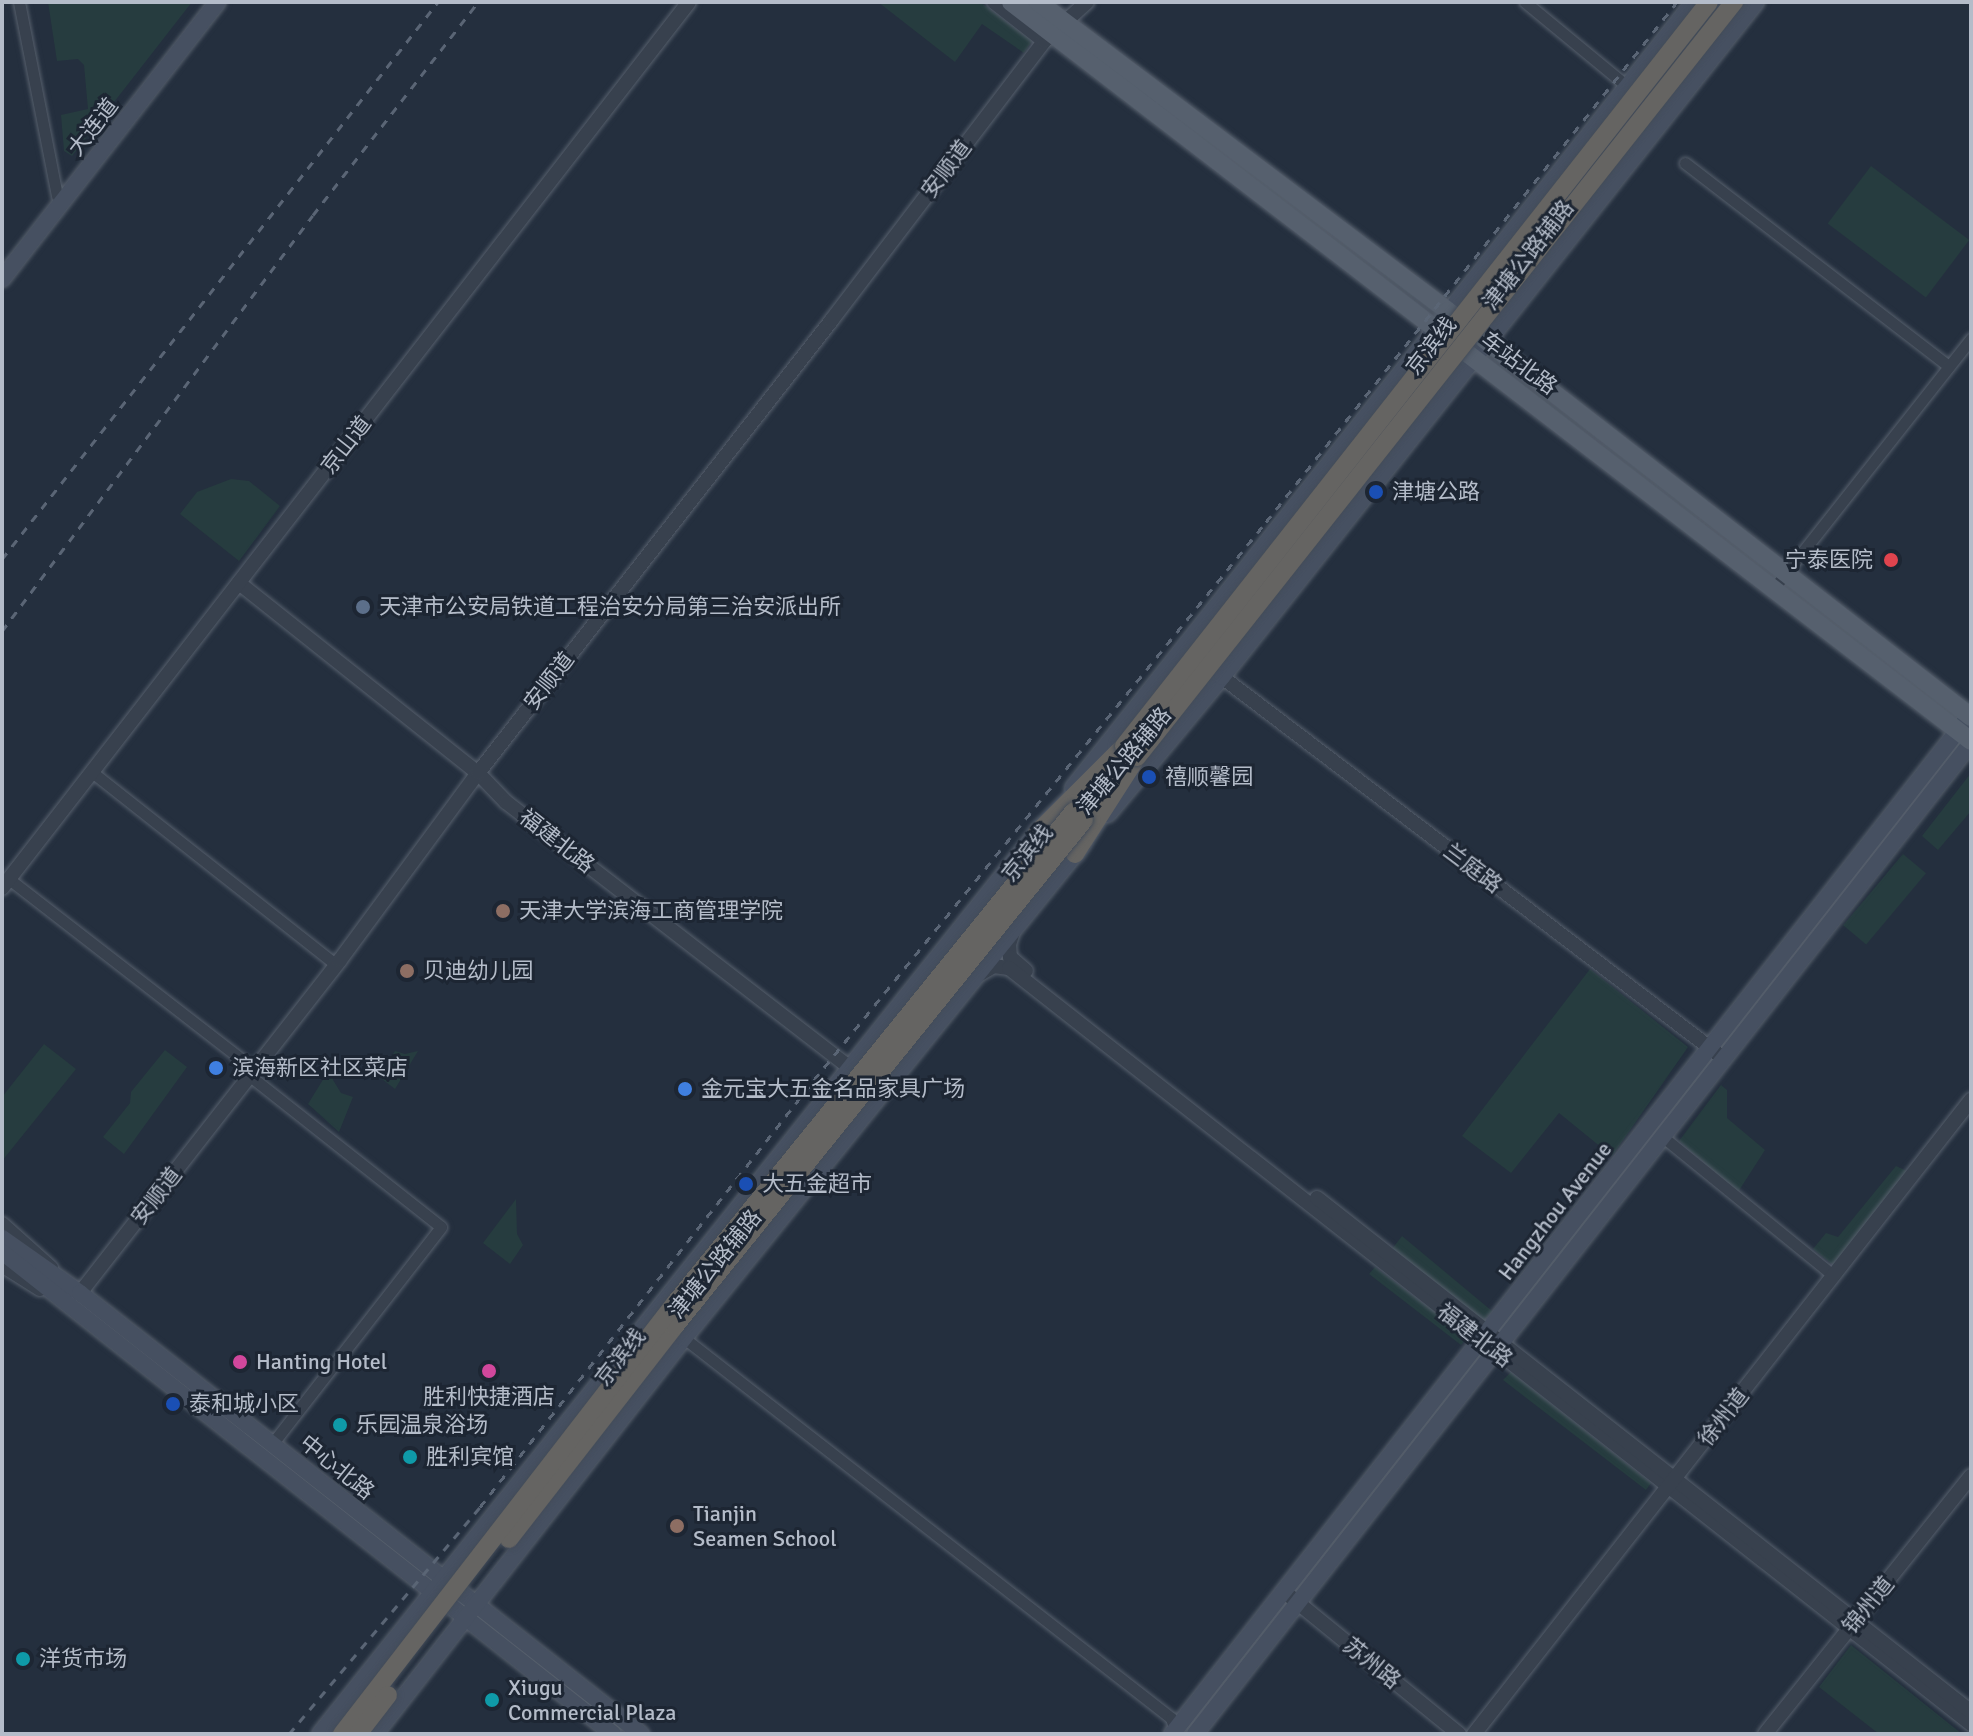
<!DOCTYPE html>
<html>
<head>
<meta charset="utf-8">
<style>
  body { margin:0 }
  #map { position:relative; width:1973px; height:1736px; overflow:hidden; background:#242f3e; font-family:Signika,"Noto Sans SC",sans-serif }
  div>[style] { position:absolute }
  .green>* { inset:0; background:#263c3f; transform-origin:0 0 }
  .roads { filter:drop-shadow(0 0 2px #565f6c) drop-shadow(0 0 2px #565f6c) }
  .minor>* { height:11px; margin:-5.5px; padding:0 5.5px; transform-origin:5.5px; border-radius:5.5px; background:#38414e }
  .tertiary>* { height:14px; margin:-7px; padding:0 7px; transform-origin:7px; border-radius:7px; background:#38414e }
  .secondary>* { height:16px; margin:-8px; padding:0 8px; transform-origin:8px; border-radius:8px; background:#465061 }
  .primary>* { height:18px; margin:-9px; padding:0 9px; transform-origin:9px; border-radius:9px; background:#56606e }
  .trunk>* { height:18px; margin:-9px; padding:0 9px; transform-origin:9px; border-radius:9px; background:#656462 }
  .rail>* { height:3px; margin-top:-1.5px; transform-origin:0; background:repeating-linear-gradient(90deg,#5a6575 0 8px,transparent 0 16px) }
  .bridges { filter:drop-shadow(0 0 2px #434c59) drop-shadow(0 0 2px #434c59) }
  .trunk-bridge>* { height:18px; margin:-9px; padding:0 9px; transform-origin:9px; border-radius:9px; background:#656462 }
  .dots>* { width:22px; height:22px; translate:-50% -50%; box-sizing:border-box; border:4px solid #1d2633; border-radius:50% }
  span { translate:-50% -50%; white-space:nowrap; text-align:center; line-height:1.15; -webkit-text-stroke:6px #1d2633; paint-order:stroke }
  .street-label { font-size:22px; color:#b4bcc9 }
  .poi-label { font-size:22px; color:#b4bcc9 }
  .left { translate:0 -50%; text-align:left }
  .right { translate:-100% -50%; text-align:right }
  .frame { position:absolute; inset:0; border:4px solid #b4bcc9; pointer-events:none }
</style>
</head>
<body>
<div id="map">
  <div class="green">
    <div style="clip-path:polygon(48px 2px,192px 2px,72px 156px,64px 151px,61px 115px,88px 109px,84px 65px,78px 59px,57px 61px)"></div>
    <div style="clip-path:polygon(878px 2px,980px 2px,1032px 41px,1024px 53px,982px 24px,955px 62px)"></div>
    <div style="left:1871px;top:166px;width:123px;height:72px;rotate:37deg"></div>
    <div style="clip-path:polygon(231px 479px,249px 481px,280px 506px,239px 561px,180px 514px,197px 492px)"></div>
    <div style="clip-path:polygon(1971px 773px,1971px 811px,1938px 850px,1922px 836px)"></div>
    <div style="left:1903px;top:854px;width:30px;height:93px;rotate:40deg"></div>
    <div style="clip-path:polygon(1590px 969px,1688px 1047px,1612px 1156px,1559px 1113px,1511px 1173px,1462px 1136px)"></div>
    <div style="clip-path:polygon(44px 1044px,76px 1069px,2px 1161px,2px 1097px)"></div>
    <div style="clip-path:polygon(165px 1050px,187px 1067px,124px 1154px,103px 1137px,130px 1103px,131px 1092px)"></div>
    <div style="clip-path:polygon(395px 1051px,405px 1054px,418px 1051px,395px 1089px,378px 1076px)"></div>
    <div style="clip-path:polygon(332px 1065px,333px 1080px,341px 1093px,353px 1097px,339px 1132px,308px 1104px)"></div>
    <div style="clip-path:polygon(1721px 1085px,1727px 1090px,1727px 1118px,1765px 1150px,1738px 1192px,1679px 1141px)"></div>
    <div style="clip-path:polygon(1896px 1166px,1907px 1171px,1833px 1265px,1813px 1249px,1826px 1233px,1838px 1237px)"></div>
    <div style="clip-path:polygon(516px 1199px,517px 1234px,523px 1245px,510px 1264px,483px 1243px)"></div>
    <div style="clip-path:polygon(1402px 1236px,1492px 1311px,1484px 1321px,1392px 1249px)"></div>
    <div style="clip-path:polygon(1375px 1267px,1468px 1337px,1461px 1345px,1369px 1274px)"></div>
    <div style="clip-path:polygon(1511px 1372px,1651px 1483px,1646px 1490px,1503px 1380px)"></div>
    <div style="clip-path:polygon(1851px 1645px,1962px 1734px,1879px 1734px,1819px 1687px)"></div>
  </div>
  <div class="roads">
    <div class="minor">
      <div style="left:19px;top:2px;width:197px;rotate:78.9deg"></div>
      <div style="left:1525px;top:2px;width:132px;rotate:39.5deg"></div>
      <div style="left:1685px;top:163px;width:333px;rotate:37.6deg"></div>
      <div style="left:1774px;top:588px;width:318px;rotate:-51.7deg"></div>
      <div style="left:92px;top:772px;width:311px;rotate:38.3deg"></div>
      <div style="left:9px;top:879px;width:311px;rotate:37.8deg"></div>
      <div style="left:250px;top:1076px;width:243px;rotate:38.3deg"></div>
      <div style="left:441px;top:1227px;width:275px;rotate:127.9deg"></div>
      <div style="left:1663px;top:1137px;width:220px;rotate:39.1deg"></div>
      <div style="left:684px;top:1338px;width:618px;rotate:37.96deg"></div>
      <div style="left:1171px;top:1718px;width:16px;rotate:72deg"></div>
    </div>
    <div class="tertiary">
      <div style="left:994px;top:2px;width:63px;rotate:38deg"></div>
      <div style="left:239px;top:583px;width:305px;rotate:38.5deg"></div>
      <div style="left:478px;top:773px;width:40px;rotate:46deg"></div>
      <div style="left:506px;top:802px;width:446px;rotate:37.7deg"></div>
      <div style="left:1222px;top:677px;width:623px;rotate:37.24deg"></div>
      <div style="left:2px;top:888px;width:1121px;rotate:-52.21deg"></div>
      <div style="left:1013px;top:932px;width:13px;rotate:108deg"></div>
      <div style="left:1009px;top:944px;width:13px;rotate:86deg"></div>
      <div style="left:1010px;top:957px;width:21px;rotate:41deg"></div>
      <div style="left:980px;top:974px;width:16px;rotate:-30deg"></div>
      <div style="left:994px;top:966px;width:15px;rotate:8deg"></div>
      <div style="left:1009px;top:968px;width:1224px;rotate:38.16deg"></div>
      <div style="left:1317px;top:1198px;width:832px;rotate:38.16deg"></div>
      <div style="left:2px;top:1224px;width:66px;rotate:41.9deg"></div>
      <div style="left:2px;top:1265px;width:45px;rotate:32.3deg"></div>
      <div style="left:80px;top:1293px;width:422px;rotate:-52deg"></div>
      <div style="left:340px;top:960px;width:232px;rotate:-53.6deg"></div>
      <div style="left:478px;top:773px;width:574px;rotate:-52.01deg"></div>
      <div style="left:831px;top:321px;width:352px;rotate:-52.7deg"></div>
      <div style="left:1044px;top:41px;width:58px;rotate:-42.2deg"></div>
      <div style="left:1286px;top:1593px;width:223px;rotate:39.2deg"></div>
      <div style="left:1474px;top:1734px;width:806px;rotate:-51.91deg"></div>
      <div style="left:1765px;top:1734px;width:330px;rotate:-51.4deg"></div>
    </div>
    <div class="secondary">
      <div style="left:2px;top:279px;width:351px;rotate:-52.1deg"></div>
      <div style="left:1073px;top:788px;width:1002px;rotate:-51.69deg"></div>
      <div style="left:1108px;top:814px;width:178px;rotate:-50.2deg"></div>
      <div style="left:1222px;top:677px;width:861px;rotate:-51.65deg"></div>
      <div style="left:2px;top:1238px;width:95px;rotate:35.2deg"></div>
      <div style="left:80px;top:1293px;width:714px;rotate:38.17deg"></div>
      <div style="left:2px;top:1252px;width:778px;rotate:38.27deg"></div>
      <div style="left:320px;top:1734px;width:1161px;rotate:-51.5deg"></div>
      <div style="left:375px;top:1734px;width:502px;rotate:-52.03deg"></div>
      <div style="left:684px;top:1338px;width:635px;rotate:-51.07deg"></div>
      <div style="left:1172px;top:1734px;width:1296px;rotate:-51.93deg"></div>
      <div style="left:1195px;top:1734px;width:1259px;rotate:-51.94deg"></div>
    </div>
    <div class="primary">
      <div style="left:1011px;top:2px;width:1211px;rotate:37.59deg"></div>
      <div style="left:1038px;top:2px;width:513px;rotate:37deg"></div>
      <div style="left:1448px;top:311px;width:662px;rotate:37.82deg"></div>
    </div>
    <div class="trunk">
      <div style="left:1037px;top:833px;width:123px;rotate:-45deg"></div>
      <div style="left:1075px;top:854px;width:115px;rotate:-57.4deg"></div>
    </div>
  </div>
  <div class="rail">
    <div style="left:2px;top:559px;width:707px;rotate:-51.95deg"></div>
    <div style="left:2px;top:631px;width:519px;rotate:-53.22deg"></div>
    <div style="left:313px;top:215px;width:269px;rotate:-52.2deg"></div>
    <div style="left:289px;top:1734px;width:297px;rotate:-49.9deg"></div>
    <div style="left:480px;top:1507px;width:542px;rotate:-51.97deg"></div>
    <div style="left:814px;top:1080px;width:718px;rotate:-50.99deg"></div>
    <div style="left:1266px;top:522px;width:663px;rotate:-51.68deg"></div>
  </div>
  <div class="bridges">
    <div class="trunk-bridge">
      <div style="left:1124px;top:746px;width:946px;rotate:-51.82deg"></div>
      <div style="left:1137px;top:757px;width:963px;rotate:-51.67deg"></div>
      <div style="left:509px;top:1539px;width:269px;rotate:-52.1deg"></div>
      <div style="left:674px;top:1327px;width:652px;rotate:-51.04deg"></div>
      <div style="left:342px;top:1734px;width:546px;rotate:-52.29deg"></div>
      <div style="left:676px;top:1302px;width:632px;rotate:-50.97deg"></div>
      <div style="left:358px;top:1734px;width:49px;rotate:-52.4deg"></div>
    </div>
  </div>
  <div class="dots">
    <div style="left:1376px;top:492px;background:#1a4fb4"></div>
    <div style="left:1891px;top:560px;background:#e0444e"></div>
    <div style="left:363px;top:607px;background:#5c6f8a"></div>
    <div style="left:1149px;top:777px;background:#1a4fb4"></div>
    <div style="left:503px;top:911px;background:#8d6e63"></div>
    <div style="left:407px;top:971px;background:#8d6e63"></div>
    <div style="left:216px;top:1068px;background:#3f7fe0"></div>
    <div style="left:685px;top:1089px;background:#3f7fe0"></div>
    <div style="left:746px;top:1184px;background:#1a4fb4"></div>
    <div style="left:240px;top:1362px;background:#d1479c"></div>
    <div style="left:489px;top:1371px;background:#d1479c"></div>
    <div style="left:173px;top:1404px;background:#1a4fb4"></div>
    <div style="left:340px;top:1425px;background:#0f9aa8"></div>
    <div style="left:410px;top:1457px;background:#0f9aa8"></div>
    <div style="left:677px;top:1526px;background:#8d6e63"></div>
    <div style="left:23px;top:1659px;background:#0f9aa8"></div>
    <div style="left:492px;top:1700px;background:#0f9aa8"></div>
  </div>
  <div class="street-label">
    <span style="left:93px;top:127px;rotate:-52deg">大连道</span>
    <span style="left:946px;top:169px;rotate:-53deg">安顺道</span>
    <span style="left:1528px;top:255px;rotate:-52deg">津塘公路辅路</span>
    <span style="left:1431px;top:346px;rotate:-52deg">京滨线</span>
    <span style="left:1519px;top:363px;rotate:37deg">车站北路</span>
    <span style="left:346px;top:445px;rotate:-52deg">京山道</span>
    <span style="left:549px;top:681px;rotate:-52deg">安顺道</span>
    <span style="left:1124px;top:761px;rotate:-50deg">津塘公路辅路</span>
    <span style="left:557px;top:841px;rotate:38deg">福建北路</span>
    <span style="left:1027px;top:853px;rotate:-51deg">京滨线</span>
    <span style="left:1473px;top:868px;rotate:37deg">兰庭路</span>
    <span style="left:156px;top:1196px;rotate:-52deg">安顺道</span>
    <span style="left:1555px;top:1211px;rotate:-52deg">Hangzhou Avenue</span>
    <span style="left:715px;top:1264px;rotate:-51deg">津塘公路辅路</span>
    <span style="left:1475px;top:1335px;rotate:38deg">福建北路</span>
    <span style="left:620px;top:1357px;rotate:-52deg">京滨线</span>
    <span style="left:1723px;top:1417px;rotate:-52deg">徐州道</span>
    <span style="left:337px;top:1467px;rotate:39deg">中心北路</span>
    <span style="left:1868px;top:1605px;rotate:-51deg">锦州道</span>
    <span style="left:1372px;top:1663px;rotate:39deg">苏州路</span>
  </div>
  <div class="poi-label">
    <span class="left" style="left:1392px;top:492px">津塘公路</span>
    <span class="right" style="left:1873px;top:560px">宁泰医院</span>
    <span class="left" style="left:379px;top:607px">天津市公安局铁道工程治安分局第三治安派出所</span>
    <span class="left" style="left:1165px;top:777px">禧顺馨园</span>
    <span class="left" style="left:519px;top:911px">天津大学滨海工商管理学院</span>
    <span class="left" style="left:423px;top:971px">贝迪幼儿园</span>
    <span class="left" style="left:232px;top:1068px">滨海新区社区菜店</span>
    <span class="left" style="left:701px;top:1089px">金元宝大五金名品家具广场</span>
    <span class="left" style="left:762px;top:1184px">大五金超市</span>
    <span class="left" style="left:256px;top:1362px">Hanting Hotel</span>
    <span style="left:489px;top:1397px">胜利快捷酒店</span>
    <span class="left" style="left:189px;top:1404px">泰和城小区</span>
    <span class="left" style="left:356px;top:1425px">乐园温泉浴场</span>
    <span class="left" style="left:426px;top:1457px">胜利宾馆</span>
    <span class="left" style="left:693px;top:1526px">Tianjin<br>Seamen School</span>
    <span class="left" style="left:39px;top:1659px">洋货市场</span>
    <span class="left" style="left:508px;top:1700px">Xiugu<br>Commercial Plaza</span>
  </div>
  <div class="frame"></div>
</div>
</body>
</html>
